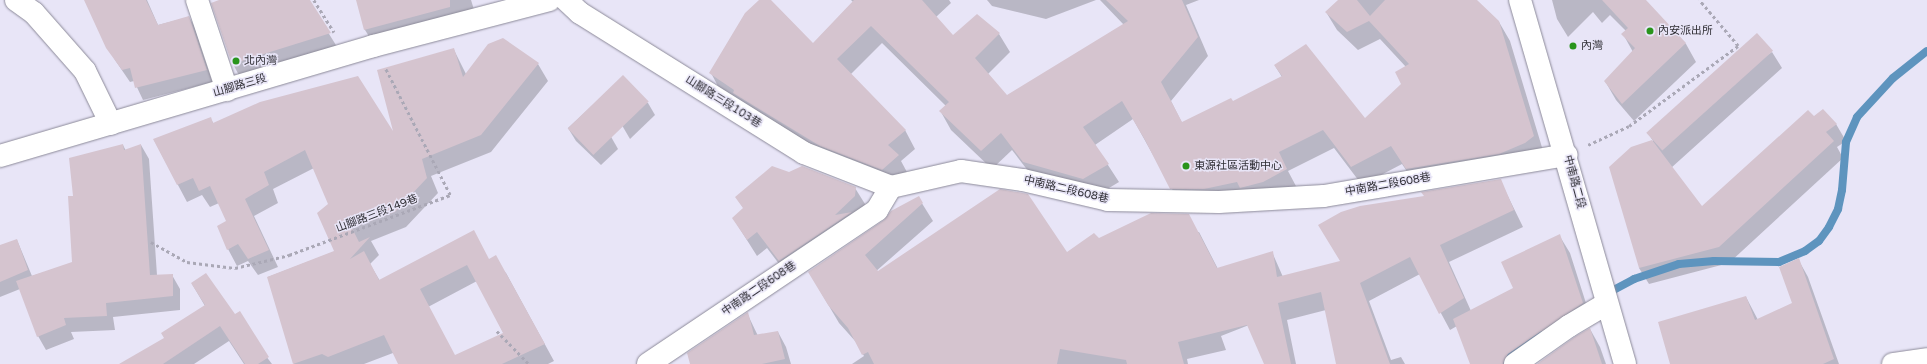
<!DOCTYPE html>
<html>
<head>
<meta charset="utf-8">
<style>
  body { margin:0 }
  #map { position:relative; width:1927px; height:364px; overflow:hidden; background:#e8e5f7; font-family:"Varela Round","Noto Sans TC",sans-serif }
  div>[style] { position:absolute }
  .shadow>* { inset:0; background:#0003 }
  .stream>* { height:8px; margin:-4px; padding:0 4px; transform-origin:4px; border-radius:4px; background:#5e94be }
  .building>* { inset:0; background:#d5c4cf; transform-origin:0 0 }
  .path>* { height:2.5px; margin-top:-1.25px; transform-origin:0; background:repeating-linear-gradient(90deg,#aaa8b6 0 3px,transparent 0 6px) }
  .roads { filter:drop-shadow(0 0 1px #8c8a99) drop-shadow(0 0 1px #8c8a99) }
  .minor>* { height:22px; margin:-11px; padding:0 11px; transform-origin:11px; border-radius:11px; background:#fff }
  .major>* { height:22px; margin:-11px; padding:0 11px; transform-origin:11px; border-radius:11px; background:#fff }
  .dots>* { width:11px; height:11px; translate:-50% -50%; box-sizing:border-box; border:2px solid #e8e5f7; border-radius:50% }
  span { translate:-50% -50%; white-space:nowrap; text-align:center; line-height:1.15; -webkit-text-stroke:3px #e8e5f7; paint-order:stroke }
  .poi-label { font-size:11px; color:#2f2e34 }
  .left { translate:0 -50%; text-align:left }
  .street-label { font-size:11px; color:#2f2e34 }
</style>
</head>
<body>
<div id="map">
  <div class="shadow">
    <div style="clip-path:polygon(85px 0,147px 0,158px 25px,189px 17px,196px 29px,213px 82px,143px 100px,134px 81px,130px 82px,115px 60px)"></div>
    <div style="clip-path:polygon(222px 0,308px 0,339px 50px,242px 81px,233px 64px,212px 4px)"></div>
    <div style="clip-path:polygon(357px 0,471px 0,477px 19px,375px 46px,365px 30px)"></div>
    <div style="clip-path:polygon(760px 0,770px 0,813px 44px,853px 2px,851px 0,949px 0,951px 3px,936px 17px,953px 37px,999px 34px,1010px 52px,988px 74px,1007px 97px,1124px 25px,1100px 0,1199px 0,1186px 5px,1208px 56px,1171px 101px,1182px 123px,1233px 103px,1282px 77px,1275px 66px,1365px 120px,1403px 84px,1406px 67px,1380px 39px,1358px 50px,1337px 30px,1326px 12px,1339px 0,1476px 0,1499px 22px,1510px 41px,1544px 154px,1418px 188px,1402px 164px,1362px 185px,1334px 148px,1288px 171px,1297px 188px,1182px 207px,1133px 119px,1095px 145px,1119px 182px,1094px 197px,1035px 180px,1012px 150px,992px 169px,951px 130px,941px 112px,946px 106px,882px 43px,850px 75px,905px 130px,915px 149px,901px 161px,908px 174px,893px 188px,831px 164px,721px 92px,711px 73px)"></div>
    <div style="clip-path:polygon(987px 0,1096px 0,1046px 19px,992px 6px)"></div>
    <div style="clip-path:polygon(1552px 0,1644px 0,1686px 44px,1696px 62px,1634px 121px,1616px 100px,1605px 81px,1633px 52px,1623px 34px,1626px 31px,1610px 15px,1602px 23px,1593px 12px,1568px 37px,1557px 19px)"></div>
    <div style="clip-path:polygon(454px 50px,466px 74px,538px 64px,548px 81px,491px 152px,431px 176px,438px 193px,406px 227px,371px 241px,379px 255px,370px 264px,380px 281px,489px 260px,506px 273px,554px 361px,548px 364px,414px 364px,455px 356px,504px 334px,477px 281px,428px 307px,443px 334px,364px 364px,294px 364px,268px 277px,336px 251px,329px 204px,314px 168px,273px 189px,278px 203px,254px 216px,278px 267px,258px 275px,248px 261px,237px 266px,228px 249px,228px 222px,219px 203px,210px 207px,202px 195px,187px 202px,154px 140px,210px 118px,214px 124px,395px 136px)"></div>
    <div style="clip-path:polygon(1772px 52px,1782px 68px,1671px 168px,1702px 208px,1814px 117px,1836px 124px,1846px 141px,1837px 147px,1843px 158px,1729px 263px,1649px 284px,1639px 268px,1653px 141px,1648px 133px)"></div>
    <div style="clip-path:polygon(610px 89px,648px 103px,655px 115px,630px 139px,623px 127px)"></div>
    <div style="clip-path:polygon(593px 105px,618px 149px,601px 165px,576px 141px,568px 128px)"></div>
    <div style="clip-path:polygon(123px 145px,126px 151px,141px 145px,149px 159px,157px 275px,172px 275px,180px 289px,180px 310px,113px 317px,115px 330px,71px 332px,74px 339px,46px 350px,38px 336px,20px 289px,0 297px,0 246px,17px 240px,32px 276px,73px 263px,74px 197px)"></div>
    <div style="clip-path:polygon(789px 173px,855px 188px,865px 204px,864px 213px,789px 277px,767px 248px,757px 256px,733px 218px,744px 209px,736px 197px)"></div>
    <div style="clip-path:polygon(1500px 180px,1523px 227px,1449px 262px,1471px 311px,1514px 289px,1559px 235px,1570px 253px,1592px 322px,1529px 364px,1471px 364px,1457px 326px,1450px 330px,1420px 274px,1369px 301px,1391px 360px,1401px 357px,1405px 364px,1337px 364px,1326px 310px,1287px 320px,1296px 364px,1265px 364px,1249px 325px,1221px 336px,1226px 350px,1187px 359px,1188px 364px,852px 364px,864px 356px,856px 342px,839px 323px,819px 289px,918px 197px,933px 221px,874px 273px,1067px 253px,1098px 239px,1199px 232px,1218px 269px,1272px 252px,1283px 277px,1341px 262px,1425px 197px)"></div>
    <div style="clip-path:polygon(1798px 259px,1808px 277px,1839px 364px,1671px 364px,1746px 297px,1758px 320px,1793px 304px)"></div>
    <div style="clip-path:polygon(192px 284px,235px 315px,272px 364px,244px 364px,229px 341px,194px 364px,143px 364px,165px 338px,205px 306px)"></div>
    <div style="clip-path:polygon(747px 313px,758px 336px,778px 332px,786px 347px,791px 364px,691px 364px)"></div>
    <div style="clip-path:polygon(1590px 329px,1600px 347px,1606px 364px,1539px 364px)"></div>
  </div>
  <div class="stream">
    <div style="left:1606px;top:294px;width:32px;rotate:-28deg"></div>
    <div style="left:1634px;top:279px;width:47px;rotate:-18.4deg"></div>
    <div style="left:1679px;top:264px;width:35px;rotate:-5deg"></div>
    <div style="left:1714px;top:261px;width:65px;rotate:0.9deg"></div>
    <div style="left:1779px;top:262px;width:28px;rotate:-23deg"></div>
    <div style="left:1805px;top:251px;width:17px;rotate:-36deg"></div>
    <div style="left:1819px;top:241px;width:17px;rotate:-54deg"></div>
    <div style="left:1829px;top:227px;width:20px;rotate:-63deg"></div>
    <div style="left:1838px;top:209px;width:19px;rotate:-78deg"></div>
    <div style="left:1842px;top:190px;width:48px;rotate:-85.2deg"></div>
    <div style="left:1846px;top:142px;width:27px;rotate:-66deg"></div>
    <div style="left:1857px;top:117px;width:53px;rotate:-47.3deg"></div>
    <div style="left:1893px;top:78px;width:43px;rotate:-38.5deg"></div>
    <div style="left:1495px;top:364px;width:53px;rotate:-34.3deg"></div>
  </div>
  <div class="building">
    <div style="clip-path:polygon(84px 0,146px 0,158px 25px,189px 16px,207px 70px,135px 88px,130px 68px,122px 70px,106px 48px)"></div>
    <div style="clip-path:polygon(219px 0,310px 0,331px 33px,232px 64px,211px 3px)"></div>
    <div style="clip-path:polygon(356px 0,450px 0,450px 7px,364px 30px)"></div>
    <div style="clip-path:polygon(759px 0,771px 0,813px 43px,854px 0,922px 0,953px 35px,977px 14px,1000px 33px,975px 58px,1007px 95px,1128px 21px,1106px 0,1182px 0,1198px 37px,1161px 82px,1182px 122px,1231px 98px,1233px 101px,1282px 76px,1274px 65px,1306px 44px,1365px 118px,1401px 84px,1395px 72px,1409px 64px,1369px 21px,1347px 32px,1325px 12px,1338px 0,1357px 0,1370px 16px,1385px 0,1477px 0,1499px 21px,1534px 136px,1525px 143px,1499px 154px,1406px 169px,1391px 146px,1351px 167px,1323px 130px,1279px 152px,1287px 169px,1263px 182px,1240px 188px,1237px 182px,1204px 189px,1170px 189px,1145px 140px,1122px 101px,1083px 127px,1109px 164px,1083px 179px,1023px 162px,1001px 133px,981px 151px,939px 111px,949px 102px,871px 26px,837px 59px,906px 130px,888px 145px,899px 155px,882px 170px,820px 146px,733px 93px,734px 90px,709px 73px,745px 13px)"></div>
    <div style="clip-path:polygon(1602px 0,1646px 0,1686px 43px,1622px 104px,1604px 81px,1635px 48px,1621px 34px,1628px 28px)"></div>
    <div style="left:1757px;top:33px;width:24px;height:149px;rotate:48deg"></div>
    <div style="clip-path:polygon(evenodd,503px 38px,539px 63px,481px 135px,422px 159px,427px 178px,395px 212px,352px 228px,359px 242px,370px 237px,350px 259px,364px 251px,379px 280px,474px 230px,489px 259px,496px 255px,545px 344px,502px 364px,398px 364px,384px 335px,328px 357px,322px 354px,293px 364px,267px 277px,334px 251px,317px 213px,328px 204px,305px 150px,264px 172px,269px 185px,245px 199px,269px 250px,248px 259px,238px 244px,227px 250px,217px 226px,226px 221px,210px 186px,199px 191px,193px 178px,177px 185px,153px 139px,211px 117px,213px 123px,260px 102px,358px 76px,393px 131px,377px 70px,454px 48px,463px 77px,488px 44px,503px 38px,467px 265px,503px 333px,455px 355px,420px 289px,467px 265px)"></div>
    <div style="left:623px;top:75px;width:37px;height:77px;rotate:46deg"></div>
    <div style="clip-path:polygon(1823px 109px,1837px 124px,1826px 132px,1834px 141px,1719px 247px,1639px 268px,1609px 167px,1631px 147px,1652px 140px,1702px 206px,1808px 110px,1814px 116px)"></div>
    <div style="clip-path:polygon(123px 144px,124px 150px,141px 144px,150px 275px,173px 274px,173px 296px,106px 303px,107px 316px,64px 318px,66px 325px,37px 337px,16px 281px,72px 262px,68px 196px,73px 196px,69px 158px)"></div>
    <div style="clip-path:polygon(772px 166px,789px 172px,802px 166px,856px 187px,855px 196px,835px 215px,852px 212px,779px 261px,757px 232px,747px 240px,732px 218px,743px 208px,735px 197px)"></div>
    <div style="clip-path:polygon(1501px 179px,1514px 210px,1440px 245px,1464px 298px,1439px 314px,1410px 257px,1360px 283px,1390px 364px,1336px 364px,1321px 292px,1278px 303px,1291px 364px,1264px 364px,1247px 325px,1178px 342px,1184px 364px,1127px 364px,1126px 360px,1060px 349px,1057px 364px,874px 364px,868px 352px,862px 355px,848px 328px,828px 305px,808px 272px,884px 220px,891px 211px,919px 196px,923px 203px,865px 255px,878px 271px,1000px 189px,1028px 194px,1067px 252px,1094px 233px,1099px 238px,1151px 213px,1189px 214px,1217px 268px,1273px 251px,1277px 277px,1340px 261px,1318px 225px,1341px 212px,1360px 206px,1424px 196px,1421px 192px)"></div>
    <div style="clip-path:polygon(1560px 234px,1583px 303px,1508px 354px,1503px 364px,1470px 364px,1453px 319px,1513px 288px,1501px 262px)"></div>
    <div style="clip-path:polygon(17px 239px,28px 270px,0 282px,0 245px)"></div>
    <div style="clip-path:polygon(1799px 258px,1834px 359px,1823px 364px,1670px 364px,1658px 322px,1746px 296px,1755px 320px,1792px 303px,1779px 267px)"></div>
    <div style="clip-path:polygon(206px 273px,235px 314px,240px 311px,269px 357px,258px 364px,245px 364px,220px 326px,163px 364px,119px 364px,164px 338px,161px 333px,205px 305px,191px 283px)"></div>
    <div style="clip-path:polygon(748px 312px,754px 335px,778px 331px,785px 359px,762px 364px,690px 364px,687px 353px)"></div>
    <div style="clip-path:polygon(1590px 328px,1602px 364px,1537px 364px,1576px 336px)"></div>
  </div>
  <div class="path">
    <div style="left:314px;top:0;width:38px;rotate:58deg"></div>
    <div style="left:1588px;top:145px;width:45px;rotate:-24.9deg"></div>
    <div style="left:1629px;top:126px;width:135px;rotate:-36.3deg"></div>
    <div style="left:1738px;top:46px;width:60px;rotate:-130.3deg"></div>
    <div style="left:151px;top:242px;width:41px;rotate:29.1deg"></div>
    <div style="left:187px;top:262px;width:48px;rotate:7.1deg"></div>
    <div style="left:235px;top:268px;width:56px;rotate:-13.5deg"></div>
    <div style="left:289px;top:255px;width:172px;rotate:-20.4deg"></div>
    <div style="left:450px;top:195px;width:143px;rotate:-117.1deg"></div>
    <div style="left:497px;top:331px;width:46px;rotate:45.9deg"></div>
  </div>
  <div class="roads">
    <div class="minor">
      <div style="left:16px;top:0;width:22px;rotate:36deg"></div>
      <div style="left:34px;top:13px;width:77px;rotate:48.7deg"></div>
      <div style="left:85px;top:71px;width:59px;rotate:63.9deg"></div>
      <div style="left:197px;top:0;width:95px;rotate:71.6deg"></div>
      <div style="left:566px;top:0;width:19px;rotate:43deg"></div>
      <div style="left:580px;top:13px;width:264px;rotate:32deg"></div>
      <div style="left:804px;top:153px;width:93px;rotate:21.3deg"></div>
      <div style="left:648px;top:364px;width:276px;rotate:-33.9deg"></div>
      <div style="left:877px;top:210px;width:27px;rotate:-59deg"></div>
      <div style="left:891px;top:187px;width:72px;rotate:-12.9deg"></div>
      <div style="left:961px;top:171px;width:63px;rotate:8.3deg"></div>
      <div style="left:1023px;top:180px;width:87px;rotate:13.2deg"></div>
      <div style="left:1108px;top:200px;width:111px;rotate:1deg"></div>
      <div style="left:1219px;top:202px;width:105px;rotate:-3.3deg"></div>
      <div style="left:1324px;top:196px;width:246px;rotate:-9.6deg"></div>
      <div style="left:1515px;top:364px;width:66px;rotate:-35.1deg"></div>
      <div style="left:1569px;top:326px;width:43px;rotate:-30.7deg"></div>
      <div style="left:1893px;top:364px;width:34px;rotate:-8deg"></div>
    </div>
    <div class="major">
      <div style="left:1520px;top:0;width:379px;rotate:73.9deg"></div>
      <div style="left:0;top:156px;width:389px;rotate:-16.4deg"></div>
      <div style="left:373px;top:46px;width:182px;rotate:-14.6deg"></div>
    </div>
  </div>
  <div class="dots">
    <div style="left:1650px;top:31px;background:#29941c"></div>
    <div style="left:1573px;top:46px;background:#29941c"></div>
    <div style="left:236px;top:61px;background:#29941c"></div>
    <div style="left:1186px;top:166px;background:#29941c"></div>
  </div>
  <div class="poi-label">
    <span class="left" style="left:1658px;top:31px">內安派出所</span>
    <span class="left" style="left:1581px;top:46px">內灣</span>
    <span class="left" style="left:244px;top:61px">北內灣</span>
    <span class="left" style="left:1194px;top:166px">東源社區活動中心</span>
  </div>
  <div class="street-label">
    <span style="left:240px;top:86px;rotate:-16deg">山腳路三段</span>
    <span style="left:723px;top:102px;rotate:32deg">山腳路三段103巷</span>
    <span style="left:1574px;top:182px;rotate:75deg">中南路二段</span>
    <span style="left:1388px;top:185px;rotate:-10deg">中南路二段608巷</span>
    <span style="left:1066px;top:190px;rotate:13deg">中南路二段608巷</span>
    <span style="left:377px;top:214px;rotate:-21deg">山腳路三段149巷</span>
    <span style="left:759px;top:289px;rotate:-34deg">中南路二段608巷</span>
  </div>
</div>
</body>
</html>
